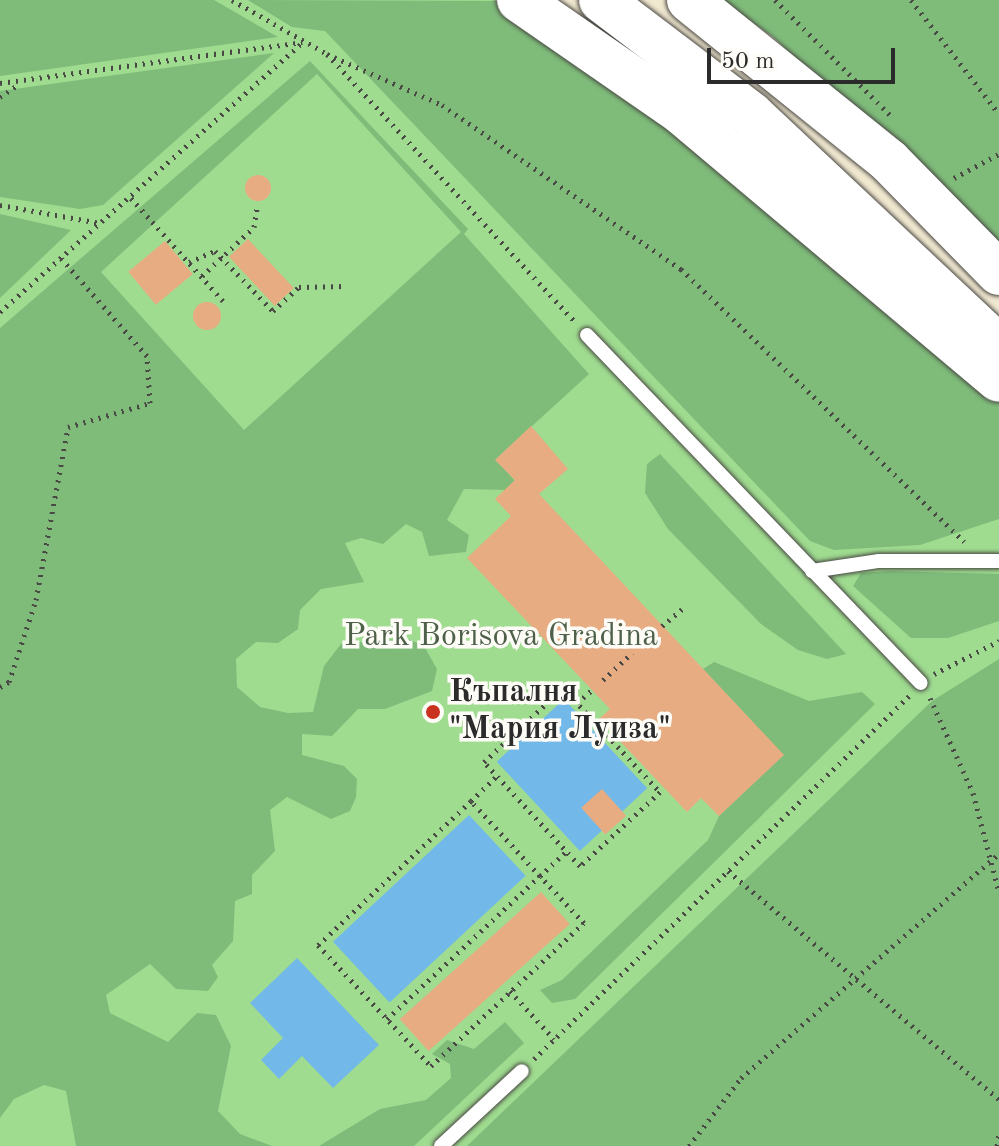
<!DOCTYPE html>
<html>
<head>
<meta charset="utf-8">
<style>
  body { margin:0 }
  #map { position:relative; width:999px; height:1146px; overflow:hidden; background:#f2e9d1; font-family:"Old Standard TT",serif }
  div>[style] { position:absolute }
  .green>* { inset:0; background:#9fdc90 }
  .forest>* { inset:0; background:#7fbc7a }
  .water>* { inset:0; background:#72b9e9; transform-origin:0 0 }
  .building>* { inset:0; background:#e8ac82; transform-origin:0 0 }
  .round { border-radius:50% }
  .path>* { height:5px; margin-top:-2.5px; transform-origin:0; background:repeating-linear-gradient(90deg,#494844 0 2px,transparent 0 8px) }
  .roads { filter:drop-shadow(0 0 2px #494844) drop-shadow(0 0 2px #494844) }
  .lane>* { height:14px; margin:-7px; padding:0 7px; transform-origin:7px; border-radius:7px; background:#fff }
  .primary>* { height:44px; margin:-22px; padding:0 22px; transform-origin:22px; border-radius:22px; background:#fff }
  .highway>* { height:44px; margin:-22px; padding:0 22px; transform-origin:22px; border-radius:22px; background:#fff }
  .dots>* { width:22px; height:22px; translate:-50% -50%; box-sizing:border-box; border:4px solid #fdfcf7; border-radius:50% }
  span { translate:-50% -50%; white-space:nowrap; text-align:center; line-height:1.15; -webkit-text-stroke:7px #fdfcf7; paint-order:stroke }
  .park-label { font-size:32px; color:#4e6049 }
  .poi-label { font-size:32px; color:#2b2b2b; font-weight:700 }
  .left { translate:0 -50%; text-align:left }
  .scale { position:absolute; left:707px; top:48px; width:188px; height:36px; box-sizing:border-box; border:4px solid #2b2b2b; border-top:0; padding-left:10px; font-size:24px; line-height:28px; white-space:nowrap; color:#2b2b2b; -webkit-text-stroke:6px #fdfcf7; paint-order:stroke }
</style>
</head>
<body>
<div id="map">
  <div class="green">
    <div style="clip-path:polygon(0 0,495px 0,999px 402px,999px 1146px,0 1146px)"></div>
  </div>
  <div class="forest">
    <div style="clip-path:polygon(0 0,214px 0,278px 37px,0 76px)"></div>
    <div style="clip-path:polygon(248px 0,497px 1px,703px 152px,999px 402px,999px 519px,920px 545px,834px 550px,810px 541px,325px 31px,292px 27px)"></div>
    <div style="clip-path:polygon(721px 0,999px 0,999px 250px,773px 37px)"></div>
    <div style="clip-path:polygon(274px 53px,103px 205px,80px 209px,0 197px,0 91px)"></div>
    <div style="clip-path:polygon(evenodd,310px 61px,468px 229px,464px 234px,589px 374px,496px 459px,515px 481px,505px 490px,464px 489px,447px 520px,469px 535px,466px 552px,429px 556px,422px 532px,406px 524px,383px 544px,361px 538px,345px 543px,364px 582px,321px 589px,300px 610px,298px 629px,278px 643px,256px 642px,236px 659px,237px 687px,260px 707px,288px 713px,313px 712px,324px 666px,341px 644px,406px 638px,424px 646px,437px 669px,432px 691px,385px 709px,358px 709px,332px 736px,302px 734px,302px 755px,344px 766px,357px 779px,356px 797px,350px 811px,331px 819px,287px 797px,270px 810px,275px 851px,252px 875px,252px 894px,235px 901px,233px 941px,212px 965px,218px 977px,208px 991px,176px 989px,150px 964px,106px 995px,110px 1013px,168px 1042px,197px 1013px,216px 1015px,231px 1046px,218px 1111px,240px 1134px,272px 1146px,76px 1146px,66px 1091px,44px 1085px,14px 1099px,0 1118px,0 328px,310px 61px,317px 74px,461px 232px,244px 430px,101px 272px,317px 74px)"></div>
    <div style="clip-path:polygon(0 214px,71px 230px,0 298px)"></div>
    <div style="clip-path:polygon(660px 454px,846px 654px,827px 659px,798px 650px,761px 624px,668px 529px,645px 493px,647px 464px)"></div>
    <div style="clip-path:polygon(889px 571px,999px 574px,999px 621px,948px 638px,911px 638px,853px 586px,861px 573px)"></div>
    <div style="clip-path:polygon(999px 659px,999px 1146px,467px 1146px,932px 701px)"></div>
    <div style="clip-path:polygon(714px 662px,809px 701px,862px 692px,875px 704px,575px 999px,552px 1003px,540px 990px,562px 980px,708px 840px,719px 816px,783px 755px,703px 669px)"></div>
    <div style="clip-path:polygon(505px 1022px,524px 1043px,414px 1146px,319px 1146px,380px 1109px,426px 1100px,451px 1078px,450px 1064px,432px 1054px,447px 1040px,474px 1049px)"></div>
  </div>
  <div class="water">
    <div style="left:564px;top:699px;width:122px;height:92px;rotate:47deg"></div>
    <div style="left:469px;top:815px;width:83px;height:186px;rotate:47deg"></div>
    <div style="clip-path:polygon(297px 958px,379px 1045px,333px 1088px,302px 1056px,279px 1079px,261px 1060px,283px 1038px,250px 1003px)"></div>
  </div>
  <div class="building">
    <div class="round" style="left:245px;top:175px;width:26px;height:26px"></div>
    <div style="left:248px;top:239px;width:67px;height:26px;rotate:47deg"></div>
    <div style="left:165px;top:241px;width:43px;height:48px;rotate:50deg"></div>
    <div class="round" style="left:193px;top:302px;width:28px;height:28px"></div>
    <div style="clip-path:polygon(531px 426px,568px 469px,539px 494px,784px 755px,719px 816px,701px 798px,687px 812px,599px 719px,610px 709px,467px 558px,511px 516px,495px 499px,515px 480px,495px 460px)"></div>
    <div style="left:602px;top:789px;width:36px;height:28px;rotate:48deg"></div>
    <div style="left:541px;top:892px;width:43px;height:190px;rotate:48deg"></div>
  </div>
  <div class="path">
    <div style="left:232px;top:0;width:109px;rotate:29.6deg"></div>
    <div style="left:327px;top:54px;width:365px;rotate:47.2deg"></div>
    <div style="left:775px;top:0;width:167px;rotate:45deg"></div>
    <div style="left:911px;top:0;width:144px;rotate:52.3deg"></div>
    <div style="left:327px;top:54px;width:126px;rotate:23.9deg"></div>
    <div style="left:442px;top:105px;width:290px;rotate:34.5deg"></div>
    <div style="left:681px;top:269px;width:393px;rotate:43.9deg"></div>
    <div style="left:0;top:83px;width:305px;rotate:-7.7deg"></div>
    <div style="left:0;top:97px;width:23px;rotate:-34deg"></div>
    <div style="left:954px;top:178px;width:51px;rotate:-28.1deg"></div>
    <div style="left:131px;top:198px;width:138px;rotate:48.2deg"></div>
    <div style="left:0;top:205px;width:102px;rotate:10.2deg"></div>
    <div style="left:189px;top:262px;width:28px;rotate:-23deg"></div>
    <div style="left:215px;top:251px;width:83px;rotate:46deg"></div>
    <div style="left:273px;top:311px;width:35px;rotate:-43deg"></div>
    <div style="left:299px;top:287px;width:46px;rotate:-1.2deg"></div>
    <div style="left:202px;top:276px;width:71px;rotate:-43.3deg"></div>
    <div style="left:254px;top:227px;width:19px;rotate:-81deg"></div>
    <div style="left:0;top:312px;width:406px;rotate:-41.7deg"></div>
    <div style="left:662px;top:626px;width:26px;rotate:-40deg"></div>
    <div style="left:934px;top:674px;width:73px;rotate:-26.9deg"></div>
    <div style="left:603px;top:680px;width:40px;rotate:-43deg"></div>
    <div style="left:0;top:687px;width:10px;rotate:-29deg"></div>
    <div style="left:9px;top:682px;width:86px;rotate:-71.8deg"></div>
    <div style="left:36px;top:600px;width:176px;rotate:-79.5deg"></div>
    <div style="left:68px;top:427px;width:85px;rotate:-16.3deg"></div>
    <div style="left:150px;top:403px;width:47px;rotate:-93.7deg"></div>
    <div style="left:147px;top:356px;width:130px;rotate:-131.3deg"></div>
    <div style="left:563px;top:688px;width:142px;rotate:47deg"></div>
    <div style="left:660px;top:792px;width:109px;rotate:137.2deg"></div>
    <div style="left:580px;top:866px;width:142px;rotate:-132.7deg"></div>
    <div style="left:484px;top:762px;width:108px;rotate:-43.1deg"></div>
    <div style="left:930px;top:698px;width:104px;rotate:65.6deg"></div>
    <div style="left:973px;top:793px;width:102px;rotate:75.3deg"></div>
    <div style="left:577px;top:703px;width:20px;rotate:-41deg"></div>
    <div style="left:471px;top:801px;width:36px;rotate:-44deg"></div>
    <div style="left:728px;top:871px;width:354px;rotate:40.1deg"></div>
    <div style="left:510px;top:991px;width:65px;rotate:47.5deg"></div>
    <div style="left:387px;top:1019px;width:209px;rotate:-43.1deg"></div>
    <div style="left:540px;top:876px;width:102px;rotate:-132.6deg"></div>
    <div style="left:471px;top:801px;width:210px;rotate:136.7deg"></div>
    <div style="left:318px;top:945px;width:166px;rotate:47deg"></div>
    <div style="left:431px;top:1066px;width:209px;rotate:-43.1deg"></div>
    <div style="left:584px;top:923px;width:64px;rotate:-133.1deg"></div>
    <div style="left:540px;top:876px;width:37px;rotate:-43deg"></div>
    <div style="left:534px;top:1059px;width:522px;rotate:-44.07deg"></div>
    <div style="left:689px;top:1146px;width:86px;rotate:-52.6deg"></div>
    <div style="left:741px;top:1078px;width:342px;rotate:-41deg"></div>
    <div style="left:997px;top:1146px;width:12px;rotate:-81deg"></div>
  </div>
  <div class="roads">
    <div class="lane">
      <div style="left:587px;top:335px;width:482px;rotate:46.2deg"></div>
      <div style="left:812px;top:571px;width:68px;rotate:-8.5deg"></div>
      <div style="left:879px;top:561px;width:120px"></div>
      <div style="left:441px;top:1146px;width:110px;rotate:-42.8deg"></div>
    </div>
    <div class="primary">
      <div style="left:601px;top:0;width:188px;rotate:37.2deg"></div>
      <div style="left:751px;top:114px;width:340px;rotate:43.2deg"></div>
      <div style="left:689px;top:0;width:257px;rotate:38.8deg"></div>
      <div style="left:889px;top:161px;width:157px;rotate:45.5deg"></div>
    </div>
    <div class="highway">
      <div style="left:519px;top:0;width:198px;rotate:34.7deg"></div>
      <div style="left:682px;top:113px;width:414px;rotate:40.1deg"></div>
    </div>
  </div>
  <div class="dots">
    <div style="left:433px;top:712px;background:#c8321e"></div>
  </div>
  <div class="park-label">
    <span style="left:501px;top:637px">Park Borisova Gradina</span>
  </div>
  <div class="poi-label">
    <span class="left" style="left:449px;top:712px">Къпалня<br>"Мария Луиза"</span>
  </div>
  <div class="scale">50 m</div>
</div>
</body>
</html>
